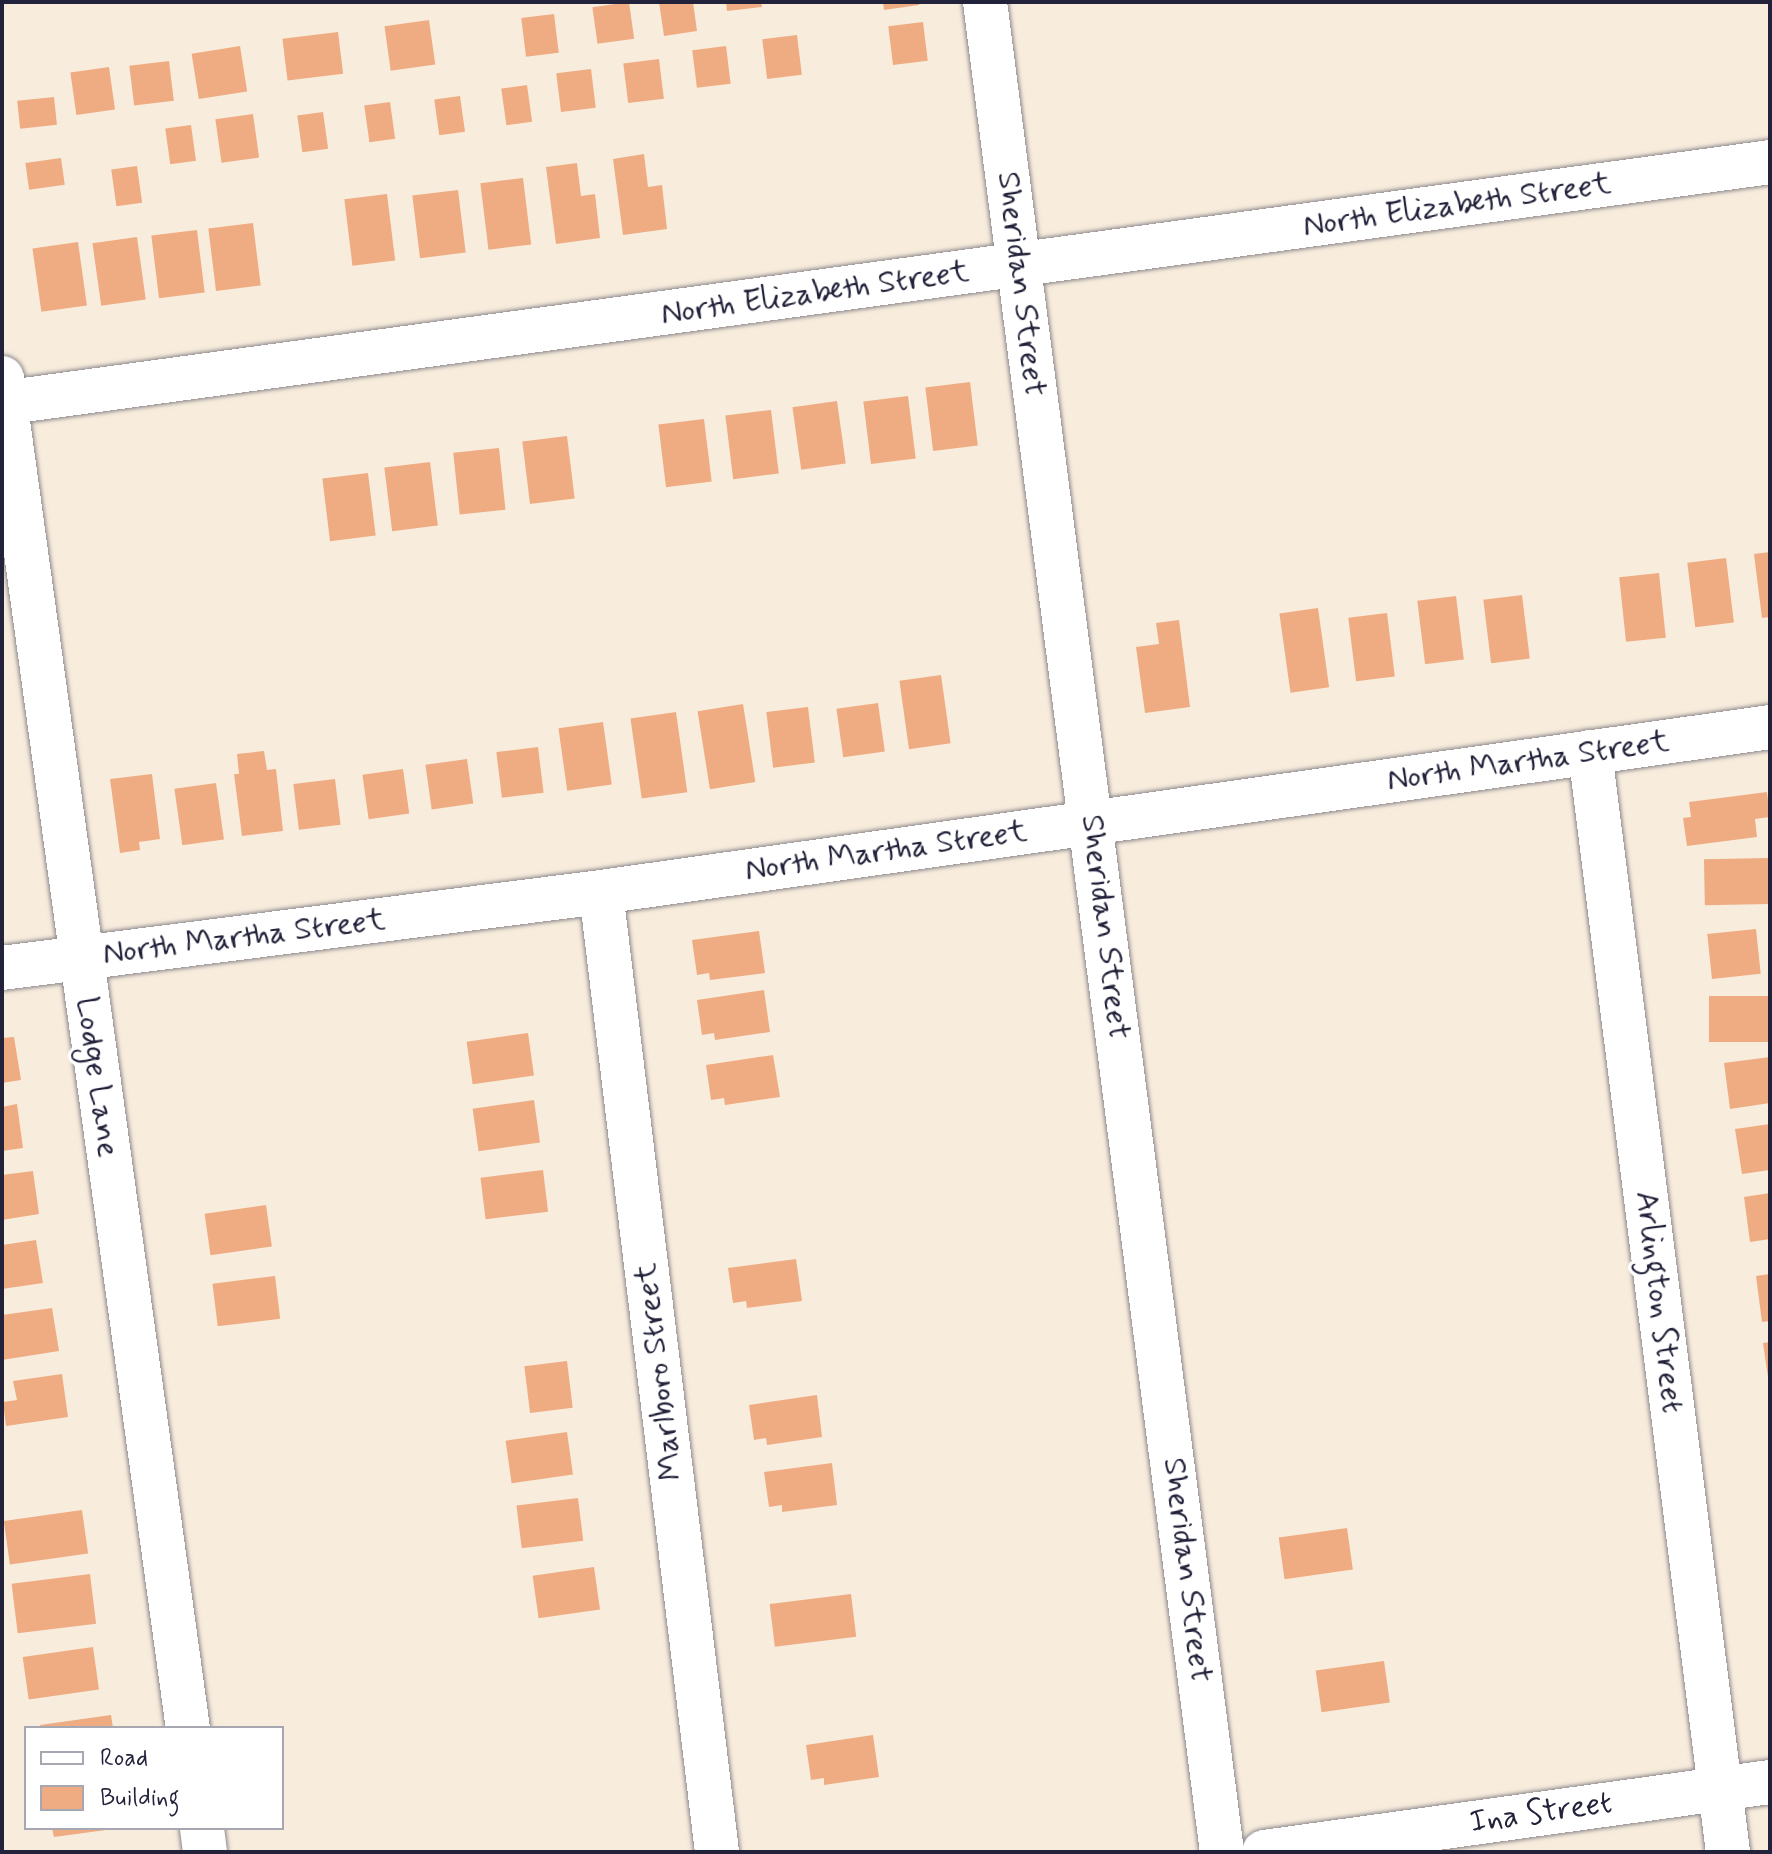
<!DOCTYPE html>
<html>
<head>
<meta charset="utf-8">
<style>
  body { margin:0 }
  #map { position:relative; width:1772px; height:1854px; overflow:hidden; background:#f8eddd; font-family:Mynerve,sans-serif }
  div>[style] { position:absolute }
  .building>* { inset:0; background:#efac82; transform-origin:0 0 }
  .roads { filter:drop-shadow(0 0 2px #8d888c) drop-shadow(0 0 2px #8d888c) }
  .minor>* { height:44px; margin:-22px; padding:0 22px; transform-origin:22px; border-radius:22px; background:#fff }
  span { translate:-50% -50%; white-space:nowrap; text-align:center; line-height:1.15; -webkit-text-stroke:7px #fff; paint-order:stroke }
  .street-label { font-size:32px; color:#22223b }
  .frame { position:absolute; inset:0; border:4px solid #22223b; pointer-events:none }
  .legend { position:absolute; left:24px; top:1726px; width:260px; height:104px; box-sizing:border-box; background:#fff; border:2px solid #a7a7b1; margin:0; padding:10px 14px; list-style:none; font-size:24px; color:#22223b }
  .legend li { display:flex; align-items:center; gap:16px; height:40px }
  .legend b { width:40px; border:2px solid #a7a7b1 }
</style>
</head>
<body>
<div id="map">
  <div class="building">
    <div style="left:629px;top:2px;width:37px;height:37px;rotate:82deg"></div>
    <div style="clip-path:polygon(659px 2px,693px 2px,697px 31px,664px 36px)"></div>
    <div style="clip-path:polygon(726px 2px,761px 2px,762px 7px,727px 11px)"></div>
    <div style="clip-path:polygon(883px 2px,919px 2px,919px 5px,884px 10px)"></div>
    <div style="left:554px;top:14px;width:39px;height:33px;rotate:83deg"></div>
    <div style="left:429px;top:20px;width:45px;height:45px;rotate:82deg"></div>
    <div style="left:923px;top:22px;width:39px;height:35px;rotate:83deg"></div>
    <div style="left:338px;top:32px;width:42px;height:56px;rotate:83deg"></div>
    <div style="left:797px;top:35px;width:40px;height:35px;rotate:83deg"></div>
    <div style="left:240px;top:46px;width:46px;height:49px;rotate:81deg"></div>
    <div style="left:726px;top:46px;width:38px;height:34px;rotate:83deg"></div>
    <div style="left:659px;top:59px;width:40px;height:36px;rotate:83deg"></div>
    <div style="left:169px;top:61px;width:40px;height:40px;rotate:83deg"></div>
    <div style="left:109px;top:67px;width:43px;height:39px;rotate:82deg"></div>
    <div style="left:591px;top:69px;width:39px;height:35px;rotate:83deg"></div>
    <div style="left:527px;top:85px;width:37px;height:26px;rotate:82deg"></div>
    <div style="left:460px;top:96px;width:36px;height:26px;rotate:82deg"></div>
    <div style="left:54px;top:97px;width:28px;height:37px;rotate:84deg"></div>
    <div style="left:390px;top:102px;width:37px;height:26px;rotate:82deg"></div>
    <div style="left:323px;top:112px;width:37px;height:26px;rotate:82deg"></div>
    <div style="left:253px;top:114px;width:44px;height:38px;rotate:82deg"></div>
    <div style="left:191px;top:125px;width:36px;height:26px;rotate:82deg"></div>
    <div style="clip-path:polygon(644px 154px,648px 187px,662px 185px,667px 229px,623px 235px,613px 159px)"></div>
    <div style="left:61px;top:158px;width:27px;height:36px;rotate:82deg"></div>
    <div style="clip-path:polygon(577px 163px,581px 196px,595px 194px,600px 238px,556px 244px,546px 167px)"></div>
    <div style="left:137px;top:166px;width:37px;height:26px;rotate:82deg"></div>
    <div style="left:523px;top:178px;width:67px;height:43px;rotate:83deg"></div>
    <div style="left:458px;top:190px;width:63px;height:46px;rotate:83deg"></div>
    <div style="left:387px;top:194px;width:67px;height:43px;rotate:83deg"></div>
    <div style="left:253px;top:223px;width:63px;height:45px;rotate:83deg"></div>
    <div style="left:197px;top:230px;width:63px;height:46px;rotate:83deg"></div>
    <div style="left:137px;top:237px;width:63px;height:45px;rotate:82deg"></div>
    <div style="left:78px;top:242px;width:64px;height:46px;rotate:82deg"></div>
    <div style="left:970px;top:382px;width:64px;height:45px;rotate:83deg"></div>
    <div style="left:908px;top:396px;width:63px;height:45px;rotate:83deg"></div>
    <div style="left:837px;top:401px;width:63px;height:45px;rotate:82deg"></div>
    <div style="left:771px;top:410px;width:64px;height:46px;rotate:83deg"></div>
    <div style="left:704px;top:419px;width:63px;height:46px;rotate:83deg"></div>
    <div style="left:567px;top:436px;width:63px;height:45px;rotate:83deg"></div>
    <div style="left:499px;top:448px;width:62px;height:46px;rotate:84deg"></div>
    <div style="left:430px;top:462px;width:64px;height:46px;rotate:83deg"></div>
    <div style="left:368px;top:473px;width:63px;height:46px;rotate:83deg"></div>
    <div style="clip-path:polygon(1770px 552px,1770px 617px,1762px 618px,1754px 554px)"></div>
    <div style="left:1726px;top:558px;width:65px;height:39px;rotate:83deg"></div>
    <div style="left:1659px;top:573px;width:65px;height:40px;rotate:84deg"></div>
    <div style="left:1522px;top:595px;width:64px;height:39px;rotate:83deg"></div>
    <div style="left:1456px;top:596px;width:64px;height:39px;rotate:83deg"></div>
    <div style="left:1318px;top:608px;width:80px;height:39px;rotate:82deg"></div>
    <div style="left:1387px;top:613px;width:64px;height:39px;rotate:83deg"></div>
    <div style="clip-path:polygon(1179px 620px,1190px 707px,1145px 713px,1136px 647px,1159px 644px,1156px 623px)"></div>
    <div style="left:941px;top:675px;width:69px;height:42px;rotate:82deg"></div>
    <div style="left:878px;top:703px;width:49px;height:42px;rotate:82deg"></div>
    <div style="left:743px;top:704px;width:79px;height:46px;rotate:81deg"></div>
    <div style="left:808px;top:707px;width:56px;height:42px;rotate:83deg"></div>
    <div style="left:676px;top:712px;width:81px;height:46px;rotate:82deg"></div>
    <div style="left:603px;top:722px;width:63px;height:45px;rotate:82deg"></div>
    <div style="left:538px;top:747px;width:46px;height:42px;rotate:83deg"></div>
    <div style="clip-path:polygon(264px 751px,267px 770px,276px 769px,283px 831px,242px 836px,234px 774px,239px 774px,237px 754px)"></div>
    <div style="left:467px;top:759px;width:45px;height:42px;rotate:82deg"></div>
    <div style="left:403px;top:769px;width:45px;height:41px;rotate:82deg"></div>
    <div style="clip-path:polygon(152px 774px,160px 839px,139px 842px,140px 850px,120px 853px,110px 779px)"></div>
    <div style="left:335px;top:779px;width:46px;height:42px;rotate:83deg"></div>
    <div style="left:216px;top:783px;width:57px;height:42px;rotate:82deg"></div>
    <div style="clip-path:polygon(1767px 792px,1770px 817px,1755px 819px,1757px 837px,1687px 846px,1683px 818px,1691px 817px,1689px 802px)"></div>
    <div style="left:1769px;top:858px;width:46px;height:65px;rotate:89deg"></div>
    <div style="left:1756px;top:929px;width:45px;height:49px;rotate:84deg"></div>
    <div style="clip-path:polygon(759px 931px,765px 973px,710px 980px,709px 973px,697px 975px,692px 940px)"></div>
    <div style="clip-path:polygon(764px 990px,770px 1032px,715px 1040px,714px 1033px,702px 1035px,697px 1000px)"></div>
    <div style="left:1770px;top:996px;width:46px;height:61px;rotate:90deg"></div>
    <div style="left:528px;top:1033px;width:43px;height:62px;rotate:82deg"></div>
    <div style="clip-path:polygon(14px 1037px,21px 1080px,2px 1083px,2px 1038px)"></div>
    <div style="clip-path:polygon(773px 1055px,780px 1097px,725px 1105px,724px 1098px,711px 1100px,706px 1065px)"></div>
    <div style="clip-path:polygon(1770px 1057px,1770px 1103px,1730px 1109px,1724px 1063px)"></div>
    <div style="left:534px;top:1100px;width:43px;height:62px;rotate:82deg"></div>
    <div style="clip-path:polygon(17px 1104px,23px 1148px,2px 1151px,2px 1107px)"></div>
    <div style="clip-path:polygon(1770px 1124px,1770px 1170px,1742px 1174px,1735px 1129px)"></div>
    <div style="left:543px;top:1170px;width:42px;height:63px;rotate:83deg"></div>
    <div style="clip-path:polygon(33px 1171px,39px 1214px,2px 1220px,2px 1175px)"></div>
    <div style="clip-path:polygon(1770px 1193px,1770px 1239px,1750px 1242px,1744px 1197px)"></div>
    <div style="left:266px;top:1205px;width:42px;height:62px;rotate:82deg"></div>
    <div style="clip-path:polygon(36px 1240px,43px 1283px,2px 1289px,2px 1245px)"></div>
    <div style="clip-path:polygon(796px 1259px,802px 1301px,747px 1308px,746px 1301px,733px 1303px,728px 1268px)"></div>
    <div style="clip-path:polygon(1770px 1274px,1770px 1321px,1762px 1322px,1756px 1276px)"></div>
    <div style="left:275px;top:1276px;width:43px;height:63px;rotate:83deg"></div>
    <div style="clip-path:polygon(52px 1308px,59px 1351px,2px 1360px,2px 1315px)"></div>
    <div style="clip-path:polygon(1770px 1342px,1770px 1377px,1768px 1377px,1763px 1343px)"></div>
    <div style="left:567px;top:1361px;width:47px;height:43px;rotate:83deg"></div>
    <div style="clip-path:polygon(62px 1374px,68px 1417px,6px 1426px,3px 1402px,17px 1400px,13px 1381px)"></div>
    <div style="clip-path:polygon(817px 1395px,822px 1437px,767px 1445px,766px 1438px,754px 1440px,749px 1405px)"></div>
    <div style="left:567px;top:1432px;width:43px;height:62px;rotate:82deg"></div>
    <div style="clip-path:polygon(832px 1463px,837px 1505px,782px 1512px,782px 1505px,769px 1507px,764px 1472px)"></div>
    <div style="left:578px;top:1498px;width:43px;height:62px;rotate:83deg"></div>
    <div style="left:82px;top:1510px;width:44px;height:79px;rotate:82deg"></div>
    <div style="left:1347px;top:1528px;width:42px;height:69px;rotate:82deg"></div>
    <div style="left:594px;top:1567px;width:43px;height:62px;rotate:82deg"></div>
    <div style="left:90px;top:1574px;width:50px;height:79px;rotate:83deg"></div>
    <div style="left:851px;top:1594px;width:43px;height:82px;rotate:83deg"></div>
    <div style="left:93px;top:1647px;width:43px;height:71px;rotate:82deg"></div>
    <div style="left:1384px;top:1661px;width:42px;height:69px;rotate:82deg"></div>
    <div style="clip-path:polygon(111px 1715px,113px 1728px,41px 1728px,40px 1725px)"></div>
    <div style="clip-path:polygon(873px 1735px,879px 1777px,824px 1785px,824px 1778px,811px 1780px,806px 1745px)"></div>
    <div style="clip-path:polygon(52px 1828px,106px 1828px,106px 1830px,54px 1837px)"></div>
  </div>
  <div class="roads">
    <div class="minor">
      <div style="left:985px;top:2px;width:1865px;rotate:82.7deg"></div>
      <div style="left:2px;top:378px;width:1363px;rotate:82.16deg"></div>
      <div style="left:2px;top:403px;width:1784px;rotate:-7.76deg"></div>
      <div style="left:1590px;top:752px;width:1109px;rotate:82.85deg"></div>
      <div style="left:601px;top:892px;width:967px;rotate:83.11deg"></div>
      <div style="left:2px;top:968px;width:604px;rotate:-7.23deg"></div>
      <div style="left:601px;top:892px;width:1181px;rotate:-8.03deg"></div>
      <div style="left:202px;top:1828px;width:24px;rotate:83deg"></div>
      <div style="left:1264px;top:1852px;width:511px;rotate:-7.88deg"></div>
    </div>
  </div>
  <div class="street-label">
    <span style="left:1457px;top:205px;rotate:-8deg">North Elizabeth Street</span>
    <span style="left:1021px;top:284px;rotate:83deg">Sheridan Street</span>
    <span style="left:815px;top:293px;rotate:-8deg">North Elizabeth Street</span>
    <span style="left:1528px;top:761px;rotate:-8deg">North Martha Street</span>
    <span style="left:886px;top:851px;rotate:-8deg">North Martha Street</span>
    <span style="left:1105px;top:927px;rotate:83deg">Sheridan Street</span>
    <span style="left:244px;top:937px;rotate:-7deg">North Martha Street</span>
    <span style="left:97px;top:1077px;rotate:82deg">Lodge Lane</span>
    <span style="left:1659px;top:1302px;rotate:83deg">Arlington Street</span>
    <span style="left:659px;top:1372px;rotate:-97deg">Marlboro Street</span>
    <span style="left:1187px;top:1570px;rotate:83deg">Sheridan Street</span>
    <span style="left:1541px;top:1813px;rotate:-8deg">Ina Street</span>
  </div>
  <div class="frame"></div>
  <ul class="legend">
  <li><b style="height:10px;background:#fff"></b>Road</li>
  <li><b style="height:22px;background:#efac82"></b>Building</li>
  </ul>
</div>
</body>
</html>
